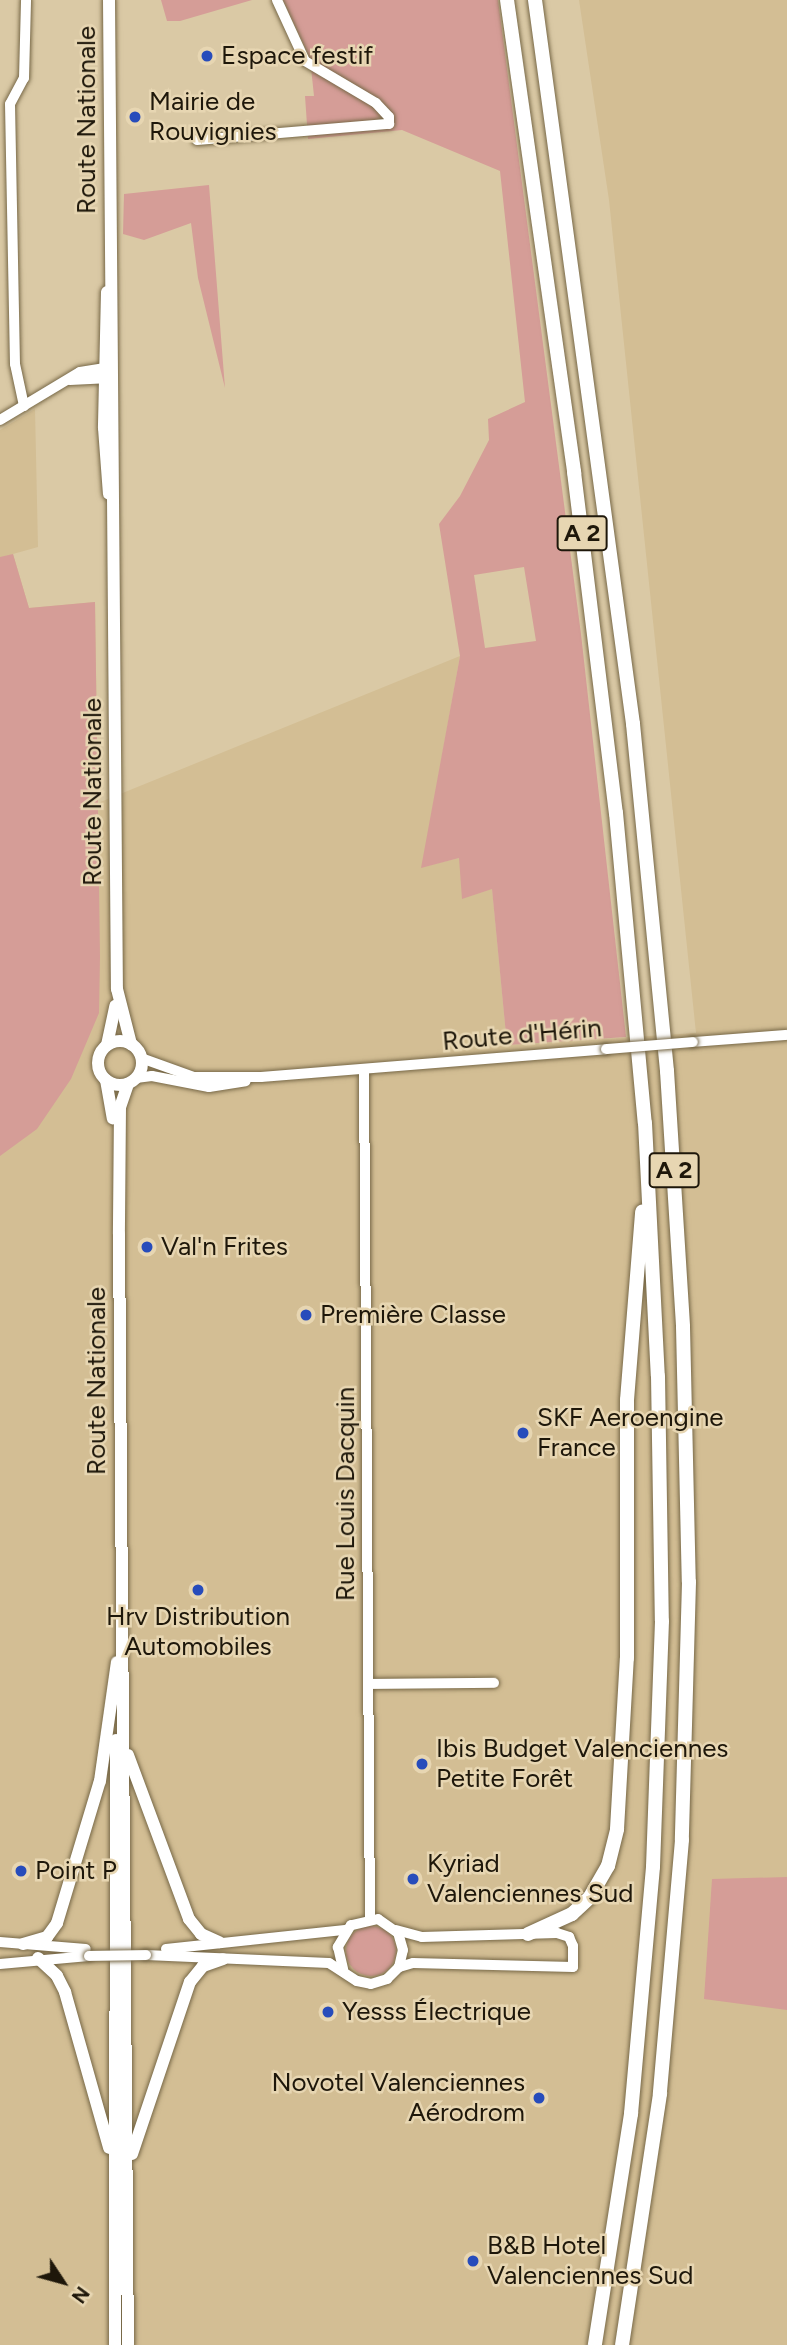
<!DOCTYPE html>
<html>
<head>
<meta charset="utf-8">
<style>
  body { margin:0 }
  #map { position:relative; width:787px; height:2345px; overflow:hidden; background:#dac9a5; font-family:Figtree,sans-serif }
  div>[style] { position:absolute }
  .built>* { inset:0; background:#d3be94 }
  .green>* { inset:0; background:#d59d97 }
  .round { border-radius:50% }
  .roads { filter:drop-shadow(0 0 2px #776847) drop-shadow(0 0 2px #776847) }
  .minor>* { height:10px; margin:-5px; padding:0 5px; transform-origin:5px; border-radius:5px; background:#fff }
  .major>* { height:12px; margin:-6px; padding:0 6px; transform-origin:6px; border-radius:6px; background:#fff }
  .major>.ring { margin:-6px; padding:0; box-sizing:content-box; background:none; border:12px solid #fff; border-radius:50% }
  .highway>* { height:14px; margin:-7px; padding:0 7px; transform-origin:7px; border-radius:7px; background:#fff }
  .bridges { filter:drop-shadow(0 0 2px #776847) drop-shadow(0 0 2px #776847) }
  .minor-bridge>* { height:10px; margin:-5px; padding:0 5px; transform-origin:5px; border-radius:5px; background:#fff }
  .dots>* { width:19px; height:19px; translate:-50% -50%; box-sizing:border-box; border:4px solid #e7d6b2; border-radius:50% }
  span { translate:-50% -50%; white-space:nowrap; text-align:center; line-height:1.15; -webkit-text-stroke:5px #e7d6b2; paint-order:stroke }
  .shield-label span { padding:2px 5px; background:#e7d6b2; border:2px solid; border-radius:5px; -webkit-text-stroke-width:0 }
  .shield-label { font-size:24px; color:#1e170a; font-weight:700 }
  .poi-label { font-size:26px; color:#1e170a }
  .left { translate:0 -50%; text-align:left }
  .right { translate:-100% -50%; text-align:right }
  .street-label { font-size:26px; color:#1e170a }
  .north { position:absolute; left:28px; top:2247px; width:70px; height:70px; -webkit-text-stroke:5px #e7d6b2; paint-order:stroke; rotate:126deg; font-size:19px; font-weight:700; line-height:28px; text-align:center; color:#1e170a }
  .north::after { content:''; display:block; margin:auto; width:24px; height:32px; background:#1e170a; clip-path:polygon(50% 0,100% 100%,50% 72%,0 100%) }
</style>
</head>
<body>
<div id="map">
  <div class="built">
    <div style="clip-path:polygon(579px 0,787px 0,787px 2345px,0 2345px,0 430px,35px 409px,38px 547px,13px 554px,29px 608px,95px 602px,98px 803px,460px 656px,422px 867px,459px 858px,492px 888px,507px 1045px,696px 1033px,609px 200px)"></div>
  </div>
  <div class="green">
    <div style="clip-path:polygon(161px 0,252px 0,180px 21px,167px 21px)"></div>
    <div style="clip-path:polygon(evenodd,283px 0,498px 0,581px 634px,626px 1037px,507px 1045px,492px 889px,462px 899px,459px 858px,421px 868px,460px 656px,439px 524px,460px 496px,489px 440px,488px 419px,525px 402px,500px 171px,402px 130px,308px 139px,305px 96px,314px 96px,310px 58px,283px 0,524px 567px,536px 641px,485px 648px,474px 575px,524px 567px)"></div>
    <div style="clip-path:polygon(209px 185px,225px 388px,198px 278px,191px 223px,144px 240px,123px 234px,124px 194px)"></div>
    <div style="clip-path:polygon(13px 554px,29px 608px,95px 602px,100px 957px,99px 1013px,71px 1079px,37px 1129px,0 1156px,0 557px)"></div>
    <div style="clip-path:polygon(787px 1877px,787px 2010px,704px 1999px,712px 1879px)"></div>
    <div class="round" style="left:346px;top:1926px;width:50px;height:50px"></div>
  </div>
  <div class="roads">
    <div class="minor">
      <div style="left:10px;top:104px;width:260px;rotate:88.9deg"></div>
      <div style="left:15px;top:364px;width:43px;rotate:77.9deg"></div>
      <div style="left:10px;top:104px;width:30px;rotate:-62deg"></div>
      <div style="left:24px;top:78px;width:78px;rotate:-88.5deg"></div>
      <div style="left:197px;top:140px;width:193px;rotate:-4.8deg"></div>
      <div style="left:389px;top:124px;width:7px;rotate:-90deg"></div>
      <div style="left:389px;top:117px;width:19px;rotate:-133deg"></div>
      <div style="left:376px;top:103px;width:82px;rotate:-149.4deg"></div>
      <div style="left:305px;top:61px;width:67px;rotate:-114.7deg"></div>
      <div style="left:70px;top:380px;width:40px;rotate:-2.9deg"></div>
      <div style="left:0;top:420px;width:93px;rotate:-31deg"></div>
      <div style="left:80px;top:372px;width:30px;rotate:-9deg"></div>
      <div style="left:693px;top:1042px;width:94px;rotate:-4.3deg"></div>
      <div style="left:141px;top:1058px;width:56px;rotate:19.7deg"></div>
      <div style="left:194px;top:1077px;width:67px"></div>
      <div style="left:261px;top:1077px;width:346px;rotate:-4.6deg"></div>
      <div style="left:364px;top:1069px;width:849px;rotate:89.6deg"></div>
      <div style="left:136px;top:1078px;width:16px;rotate:-7deg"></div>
      <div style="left:152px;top:1076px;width:58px;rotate:10.9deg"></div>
      <div style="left:209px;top:1087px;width:37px;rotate:-9deg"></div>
      <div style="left:369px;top:1684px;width:125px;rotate:-0.5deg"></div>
      <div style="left:396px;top:1930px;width:27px;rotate:15deg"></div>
      <div style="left:422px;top:1937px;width:135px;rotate:-1.7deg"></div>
      <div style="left:557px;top:1933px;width:13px;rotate:18deg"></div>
      <div style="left:569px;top:1937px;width:10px;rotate:66deg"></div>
      <div style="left:573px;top:1946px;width:21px;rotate:90deg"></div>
      <div style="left:573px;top:1967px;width:160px;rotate:-178.6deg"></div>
      <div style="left:413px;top:1963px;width:15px;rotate:164deg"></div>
      <div style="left:0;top:1942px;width:86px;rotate:4.7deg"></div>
      <div style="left:166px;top:1949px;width:180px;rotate:-6.1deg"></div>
      <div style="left:146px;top:1955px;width:183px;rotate:2.5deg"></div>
      <div style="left:329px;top:1963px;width:33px;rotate:33deg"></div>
      <div style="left:357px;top:1981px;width:14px;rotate:12deg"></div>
      <div style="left:371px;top:1984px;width:17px;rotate:-17deg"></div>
      <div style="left:387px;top:1979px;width:17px;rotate:-45deg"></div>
      <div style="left:399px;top:1967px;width:17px;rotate:-77deg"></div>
      <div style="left:403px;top:1950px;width:18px;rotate:-106deg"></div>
      <div style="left:398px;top:1933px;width:24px;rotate:-145deg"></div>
      <div style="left:378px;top:1919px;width:28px;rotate:167deg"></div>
      <div style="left:351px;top:1925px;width:26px;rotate:121deg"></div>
      <div style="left:338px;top:1947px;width:23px;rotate:77deg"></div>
      <div style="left:0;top:1964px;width:89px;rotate:-5.1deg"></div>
    </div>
    <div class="major">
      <div style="left:109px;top:0;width:989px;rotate:89.54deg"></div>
      <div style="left:117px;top:989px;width:57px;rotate:75.7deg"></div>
      <div style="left:107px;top:292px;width:136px;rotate:91.3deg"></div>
      <div style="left:104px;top:428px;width:66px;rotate:85.7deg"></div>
      <div class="ring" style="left:98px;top:1041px;width:32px;height:32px"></div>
      <div style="left:107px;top:1045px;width:40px;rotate:-78deg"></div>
      <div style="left:106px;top:1080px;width:39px;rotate:80deg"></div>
      <div style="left:128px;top:1084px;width:24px;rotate:109deg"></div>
      <div style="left:120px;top:1107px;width:127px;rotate:90.5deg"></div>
      <div style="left:119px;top:1234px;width:1111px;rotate:89.54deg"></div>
      <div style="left:128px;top:1755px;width:175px;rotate:69.6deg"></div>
      <div style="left:189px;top:1919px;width:19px;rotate:51deg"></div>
      <div style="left:201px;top:1934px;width:20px;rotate:24deg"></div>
      <div style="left:23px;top:1944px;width:25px;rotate:-16deg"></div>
      <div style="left:47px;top:1937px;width:17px;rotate:-54deg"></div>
      <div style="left:57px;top:1923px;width:148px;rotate:-73.2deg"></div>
      <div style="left:100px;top:1781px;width:120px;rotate:-81.9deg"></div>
      <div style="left:38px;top:1958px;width:26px;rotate:43deg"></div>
      <div style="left:57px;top:1976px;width:18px;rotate:63deg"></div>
      <div style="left:65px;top:1992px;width:162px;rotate:74.2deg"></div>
      <div style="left:132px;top:2154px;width:182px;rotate:-71.4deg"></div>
      <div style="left:190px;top:1982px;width:21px;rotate:-51deg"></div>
      <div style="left:203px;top:1966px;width:21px;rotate:-19deg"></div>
      <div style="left:115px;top:2345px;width:605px;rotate:-89.91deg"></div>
    </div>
    <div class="highway">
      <div style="left:507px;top:0;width:477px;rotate:81.9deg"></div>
      <div style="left:574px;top:472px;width:344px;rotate:83deg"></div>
      <div style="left:616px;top:813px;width:311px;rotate:84.7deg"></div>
      <div style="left:645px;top:1123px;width:253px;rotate:87.1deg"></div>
      <div style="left:658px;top:1376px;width:245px;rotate:89.1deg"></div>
      <div style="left:662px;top:1621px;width:246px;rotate:92.1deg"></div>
      <div style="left:653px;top:1867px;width:248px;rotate:95.1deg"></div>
      <div style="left:631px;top:2114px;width:234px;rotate:98.9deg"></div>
      <div style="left:535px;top:0;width:731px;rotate:82.29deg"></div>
      <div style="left:633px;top:724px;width:349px;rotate:84.4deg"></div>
      <div style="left:667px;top:1071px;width:256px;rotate:86.4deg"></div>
      <div style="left:683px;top:1327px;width:255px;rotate:88.7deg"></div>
      <div style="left:689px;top:1582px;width:258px;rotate:91.6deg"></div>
      <div style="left:682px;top:1840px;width:255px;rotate:95deg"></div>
      <div style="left:660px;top:2094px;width:254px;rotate:98.6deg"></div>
      <div style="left:528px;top:1934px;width:48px;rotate:-24.4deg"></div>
      <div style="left:572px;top:1914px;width:25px;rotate:-43deg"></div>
      <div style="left:590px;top:1897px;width:36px;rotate:-60deg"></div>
      <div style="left:608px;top:1866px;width:38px;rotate:-76deg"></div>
      <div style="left:617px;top:1829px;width:171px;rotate:-86.7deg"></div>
      <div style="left:627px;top:1658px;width:258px;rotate:-90deg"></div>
      <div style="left:627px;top:1400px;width:189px;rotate:-85.4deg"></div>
    </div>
  </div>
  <div class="bridges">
    <div class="minor-bridge">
      <div style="left:606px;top:1049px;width:87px;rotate:-4.6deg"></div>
      <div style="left:89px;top:1956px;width:57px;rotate:-1deg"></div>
    </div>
  </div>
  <div class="dots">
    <div style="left:207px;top:56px;background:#274cbb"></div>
    <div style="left:135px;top:117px;background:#274cbb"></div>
    <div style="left:147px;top:1247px;background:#274cbb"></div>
    <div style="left:306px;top:1315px;background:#274cbb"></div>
    <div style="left:523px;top:1433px;background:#274cbb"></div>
    <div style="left:198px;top:1590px;background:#274cbb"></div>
    <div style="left:422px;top:1764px;background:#274cbb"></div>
    <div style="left:21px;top:1871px;background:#274cbb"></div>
    <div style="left:413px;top:1879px;background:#274cbb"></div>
    <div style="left:328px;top:2012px;background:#274cbb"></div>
    <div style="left:539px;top:2098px;background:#274cbb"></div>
    <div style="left:473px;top:2261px;background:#274cbb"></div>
  </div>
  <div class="shield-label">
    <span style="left:582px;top:533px">A 2</span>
    <span style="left:674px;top:1170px">A 2</span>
  </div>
  <div class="poi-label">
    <span class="left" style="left:221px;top:56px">Espace festif</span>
    <span class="left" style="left:149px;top:117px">Mairie de<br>Rouvignies</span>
    <span class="left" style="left:161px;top:1247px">Val'n Frites</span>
    <span class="left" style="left:320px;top:1315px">Première Classe</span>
    <span class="left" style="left:537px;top:1433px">SKF Aeroengine<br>France</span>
    <span style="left:198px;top:1632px">Hrv Distribution<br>Automobiles</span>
    <span class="left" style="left:436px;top:1764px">Ibis Budget Valenciennes<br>Petite Forêt</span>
    <span class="left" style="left:427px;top:1879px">Kyriad<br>Valenciennes Sud</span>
    <span class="left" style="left:35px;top:1871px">Point P</span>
    <span class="left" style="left:342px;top:2012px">Yesss Électrique</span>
    <span class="right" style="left:525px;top:2098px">Novotel Valenciennes<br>Aérodrom</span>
    <span class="left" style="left:487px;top:2261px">B&amp;B Hotel<br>Valenciennes Sud</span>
  </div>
  <div class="street-label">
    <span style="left:87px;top:120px;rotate:-90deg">Route Nationale</span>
    <span style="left:93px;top:792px;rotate:-90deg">Route Nationale</span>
    <span style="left:522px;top:1035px;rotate:-5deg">Route d'Hérin</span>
    <span style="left:97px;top:1381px;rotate:-90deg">Route Nationale</span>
    <span style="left:346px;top:1494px;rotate:-90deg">Rue Louis Dacquin</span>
  </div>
  <div class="north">N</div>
</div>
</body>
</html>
